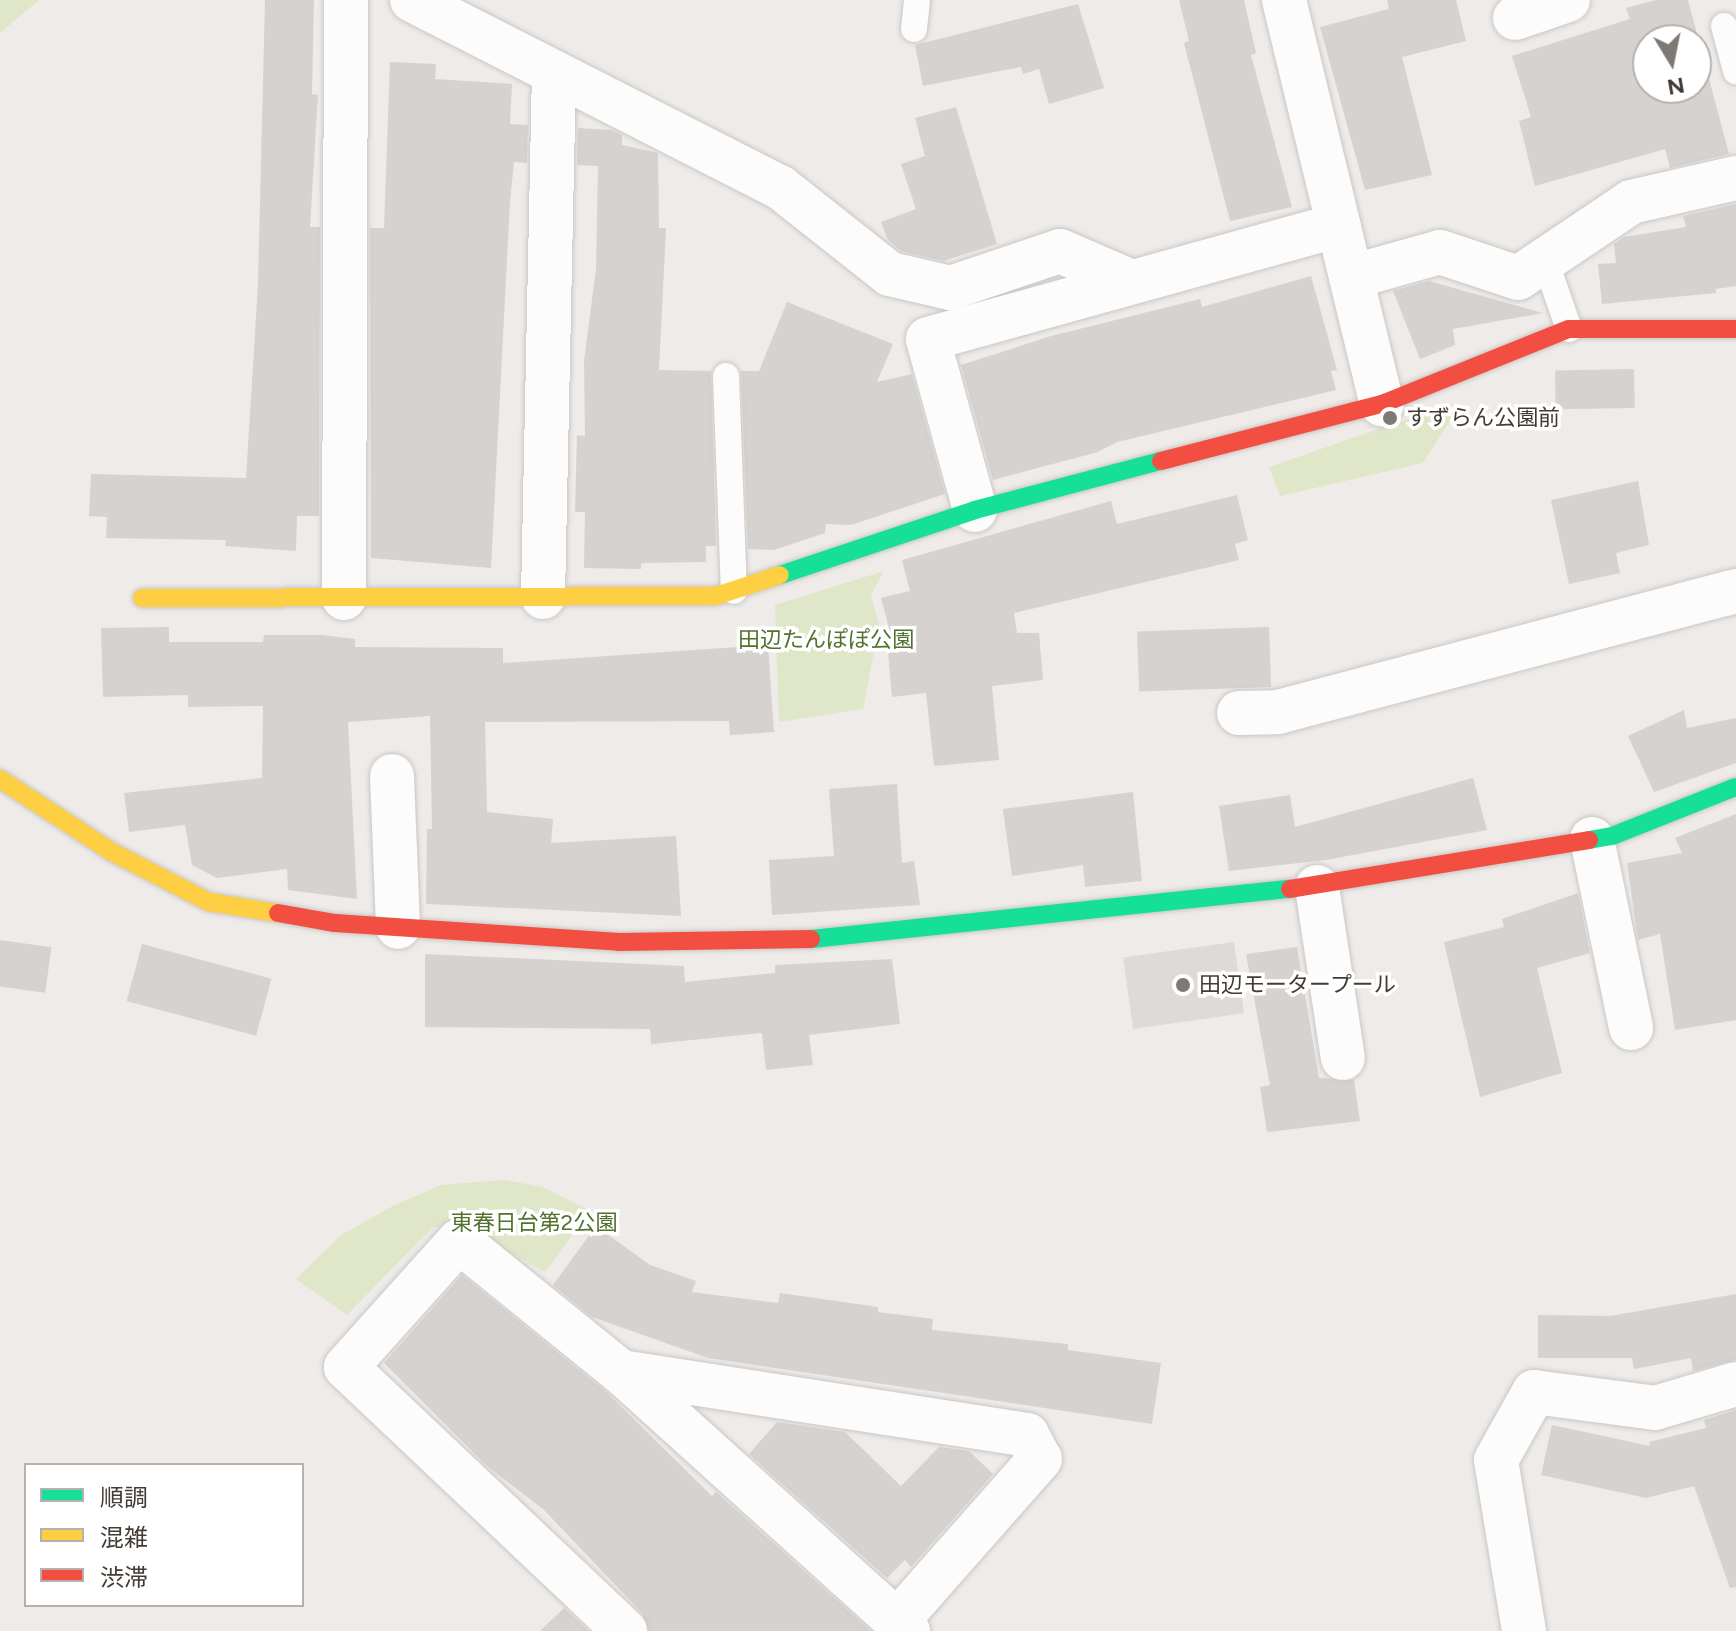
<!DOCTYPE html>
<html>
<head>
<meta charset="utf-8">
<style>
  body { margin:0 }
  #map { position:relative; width:1736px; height:1631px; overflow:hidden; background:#eeebe8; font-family:Figtree,"Noto Sans JP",sans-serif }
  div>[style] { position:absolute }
  .green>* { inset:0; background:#e0e7c9 }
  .parking>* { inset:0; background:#dddad8; transform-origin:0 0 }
  .building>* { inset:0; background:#d6d2cf; transform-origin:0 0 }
  .roads { filter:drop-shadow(0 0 2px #cac7c4) drop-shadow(0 0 2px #cac7c4) }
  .lane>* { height:26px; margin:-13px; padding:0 13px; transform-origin:13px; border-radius:13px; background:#fcfcfc }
  .street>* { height:44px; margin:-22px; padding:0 22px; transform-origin:22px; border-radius:22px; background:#fcfcfc }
  .fast>* { height:18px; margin:-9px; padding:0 9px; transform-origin:9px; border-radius:9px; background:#16e098 }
  .slow>* { height:18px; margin:-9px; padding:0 9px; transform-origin:9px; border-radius:9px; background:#ffcf43 }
  .jam>* { height:18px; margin:-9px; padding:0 9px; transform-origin:9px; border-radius:9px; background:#f24e42 }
  .dots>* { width:22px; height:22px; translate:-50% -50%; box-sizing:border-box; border:4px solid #fff; border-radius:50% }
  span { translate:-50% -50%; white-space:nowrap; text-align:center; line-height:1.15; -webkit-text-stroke:7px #fff; paint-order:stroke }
  .poi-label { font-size:22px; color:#433c35 }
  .left { translate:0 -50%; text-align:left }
  .park-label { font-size:22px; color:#51712d }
  .legend { position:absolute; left:24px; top:1463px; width:280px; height:144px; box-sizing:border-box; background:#fff; border:2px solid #b4b1ae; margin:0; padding:10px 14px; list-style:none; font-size:24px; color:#433c35 }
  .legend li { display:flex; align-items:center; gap:16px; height:40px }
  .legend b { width:40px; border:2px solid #b4b1ae }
  .north { position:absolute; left:1632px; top:24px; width:80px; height:80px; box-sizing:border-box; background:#fff; border:2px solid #b4b1ae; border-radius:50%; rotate:170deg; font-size:22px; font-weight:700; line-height:32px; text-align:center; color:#433c35 }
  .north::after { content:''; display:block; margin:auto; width:28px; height:36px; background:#7f7974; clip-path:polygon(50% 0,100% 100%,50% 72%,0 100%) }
</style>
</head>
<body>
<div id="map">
  <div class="green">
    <div style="clip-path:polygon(0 0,39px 0,0 33px)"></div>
    <div style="clip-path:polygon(1450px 404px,1454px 415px,1423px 463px,1280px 496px,1269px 467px)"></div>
    <div style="clip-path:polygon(884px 571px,871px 595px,879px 625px,863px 709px,779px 722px,775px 605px)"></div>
    <div style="clip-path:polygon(504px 1180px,543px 1187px,590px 1211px,545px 1272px,459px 1224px,432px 1228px,347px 1315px,296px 1279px,341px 1235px,393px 1206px,441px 1185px)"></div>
  </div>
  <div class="parking">
    <div style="left:1234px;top:942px;width:72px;height:112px;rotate:82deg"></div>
  </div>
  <div class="building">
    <div style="clip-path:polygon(265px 0,314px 0,312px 94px,318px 95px,310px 227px,320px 227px,319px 516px,297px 516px,296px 551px,225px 546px,226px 540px,106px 538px,107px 517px,89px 516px,91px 474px,246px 478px,258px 285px)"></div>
    <div style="clip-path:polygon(1179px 0,1244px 0,1256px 53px,1251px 55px,1292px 207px,1230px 221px,1184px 43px,1189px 41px)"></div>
    <div style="clip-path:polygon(1387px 0,1456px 0,1466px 41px,1402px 57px,1432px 175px,1365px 190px,1320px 27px,1389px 9px)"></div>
    <div style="clip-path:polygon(evenodd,1656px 0,1688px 0,1729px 154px,1670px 168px,1665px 149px,1535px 186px,1519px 121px,1531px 117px,1512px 56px,1630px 19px,1626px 8px,1656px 0,1648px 40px,1696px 40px,1696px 88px,1648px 88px,1648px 40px)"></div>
    <div style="clip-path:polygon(1078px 4px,1104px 88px,1049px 104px,1039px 69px,1023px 74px,1021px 67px,923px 86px,915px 45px)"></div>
    <div style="clip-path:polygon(390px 62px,436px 64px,435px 79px,512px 84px,510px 124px,528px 125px,527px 163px,514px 162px,510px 201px,491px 568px,371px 558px,370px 228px,384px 228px)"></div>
    <div style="clip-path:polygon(956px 107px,997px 244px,943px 261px,901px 251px,888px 240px,881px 222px,916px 209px,901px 164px,925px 156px,915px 118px)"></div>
    <div style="clip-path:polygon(578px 128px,611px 130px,622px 135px,622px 145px,658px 153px,659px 228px,666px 228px,659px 370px,711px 371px,716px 546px,706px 546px,706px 562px,641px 563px,641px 569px,584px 568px,585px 512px,575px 512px,577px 435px,585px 436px,584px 361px,596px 269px,598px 166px,577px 165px)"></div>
    <div style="clip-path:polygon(1736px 204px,1736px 286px,1716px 289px,1716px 293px,1602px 304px,1598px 264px,1616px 263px,1614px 244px,1624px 237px,1686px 227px,1683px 216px)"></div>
    <div style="clip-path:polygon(1311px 276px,1337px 370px,1331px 371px,1336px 390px,1117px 442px,1098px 452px,993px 480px,961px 365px,1051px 336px,1200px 299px,1202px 307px)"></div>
    <div style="clip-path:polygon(1429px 281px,1543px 313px,1453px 329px,1455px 345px,1420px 359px,1393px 291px)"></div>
    <div style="clip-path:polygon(787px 302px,893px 344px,877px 382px,912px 374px,945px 494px,851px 525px,826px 524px,825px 533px,774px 550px,748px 549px,741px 371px,759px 371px)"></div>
    <div style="left:1634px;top:369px;width:39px;height:79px;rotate:89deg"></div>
    <div style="clip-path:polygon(1638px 481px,1649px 545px,1616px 553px,1620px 573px,1569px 584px,1551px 500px)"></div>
    <div style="clip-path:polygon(1237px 495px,1248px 540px,1235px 544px,1239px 560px,1014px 613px,1017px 633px,1039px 633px,1043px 680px,992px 686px,999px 760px,934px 766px,926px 693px,892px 697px,888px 652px,895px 651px,881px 598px,910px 591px,902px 560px,1111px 501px,1117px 524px)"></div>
    <div style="clip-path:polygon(169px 627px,169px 642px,263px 642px,264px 635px,322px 635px,355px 639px,355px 647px,503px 648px,503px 663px,768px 645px,774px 732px,730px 735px,729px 721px,485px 722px,487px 812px,553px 819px,551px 843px,676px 836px,681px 916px,426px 904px,427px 829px,432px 829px,430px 716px,348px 722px,357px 899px,288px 890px,287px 869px,217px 878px,192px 865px,185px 825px,129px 832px,124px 793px,262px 778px,263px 706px,188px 707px,188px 695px,103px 697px,101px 628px)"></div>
    <div style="left:1269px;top:627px;width:60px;height:132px;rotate:88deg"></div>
    <div style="clip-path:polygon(1684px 710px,1687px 728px,1736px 718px,1736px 763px,1654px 792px,1628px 736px)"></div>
    <div style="clip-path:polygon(1473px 778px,1487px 830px,1326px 860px,1229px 871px,1219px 806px,1290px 795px,1295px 827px)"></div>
    <div style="clip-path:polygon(897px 784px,902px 863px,914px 861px,920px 905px,772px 915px,769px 860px,834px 856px,829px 789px)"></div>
    <div style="clip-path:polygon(1133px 792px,1142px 881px,1085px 887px,1083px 865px,1012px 876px,1003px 809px)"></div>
    <div style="clip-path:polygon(1736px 814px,1736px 1020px,1675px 1030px,1660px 934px,1638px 940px,1627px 863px,1682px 853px,1675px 838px)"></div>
    <div style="clip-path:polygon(1578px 893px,1590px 953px,1537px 968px,1562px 1073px,1480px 1097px,1444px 942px,1504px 927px,1502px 919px)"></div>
    <div style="left:0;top:940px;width:52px;height:46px;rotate:8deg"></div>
    <div style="left:142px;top:944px;width:134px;height:59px;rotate:15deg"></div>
    <div style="clip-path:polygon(1297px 947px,1319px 1078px,1354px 1080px,1360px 1121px,1267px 1132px,1260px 1087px,1270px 1085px,1246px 954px)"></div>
    <div style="clip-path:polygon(425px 954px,684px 966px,685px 982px,775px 973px,775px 965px,892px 959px,900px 1024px,809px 1035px,813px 1065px,766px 1070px,762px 1033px,651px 1044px,650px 1029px,425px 1027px)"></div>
    <div style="clip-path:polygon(596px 1226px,650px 1265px,696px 1281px,692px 1292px,778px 1303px,780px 1293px,878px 1307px,878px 1312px,933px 1319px,932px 1330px,1068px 1344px,1068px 1350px,1161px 1363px,1152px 1424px,708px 1358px,592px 1317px,553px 1285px)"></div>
    <div style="clip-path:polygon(462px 1275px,605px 1391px,712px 1496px,716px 1492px,871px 1631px,649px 1631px,642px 1613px,544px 1510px,487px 1466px,384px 1363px)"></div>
    <div style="clip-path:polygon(1736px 1294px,1736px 1360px,1693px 1371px,1691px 1358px,1634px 1369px,1632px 1358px,1538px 1358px,1538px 1315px,1610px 1316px)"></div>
    <div style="clip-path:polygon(1736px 1410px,1736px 1587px,1730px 1588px,1694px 1486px,1646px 1498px,1541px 1475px,1552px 1425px,1650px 1446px,1649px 1442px,1706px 1428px,1704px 1420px)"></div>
    <div style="clip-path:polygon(777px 1422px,845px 1432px,901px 1486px,939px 1447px,969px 1451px,993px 1474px,911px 1567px,905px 1560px,887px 1578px,749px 1454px)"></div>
    <div style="clip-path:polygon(564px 1608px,589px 1631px,540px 1631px)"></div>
  </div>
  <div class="roads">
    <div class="lane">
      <div style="left:1724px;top:26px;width:47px;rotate:75.1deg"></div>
      <div style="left:914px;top:29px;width:29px;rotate:-84deg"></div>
      <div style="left:1545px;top:260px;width:73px;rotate:70.8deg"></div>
      <div style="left:726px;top:376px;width:215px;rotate:87.9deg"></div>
    </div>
    <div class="street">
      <div style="left:412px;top:0;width:414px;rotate:27deg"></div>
      <div style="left:781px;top:188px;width:139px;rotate:38.3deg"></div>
      <div style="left:890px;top:274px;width:62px;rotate:13.1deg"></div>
      <div style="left:950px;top:288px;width:116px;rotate:-18.6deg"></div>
      <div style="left:1060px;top:251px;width:78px;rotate:23.3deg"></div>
      <div style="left:1284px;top:0;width:416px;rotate:76.4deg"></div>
      <div style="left:1515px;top:18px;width:56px;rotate:-18.8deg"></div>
      <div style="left:1351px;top:277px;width:92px;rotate:-15.7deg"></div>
      <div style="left:1440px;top:252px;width:82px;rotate:18.4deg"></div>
      <div style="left:1518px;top:278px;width:136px;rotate:-33.9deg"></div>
      <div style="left:1631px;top:202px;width:108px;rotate:-12.9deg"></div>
      <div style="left:975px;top:510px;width:177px;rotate:-105.4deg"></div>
      <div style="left:928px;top:339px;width:426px;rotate:-15.5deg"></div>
      <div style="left:543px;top:597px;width:524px;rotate:-88.8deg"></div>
      <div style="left:344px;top:598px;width:598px;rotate:-89.81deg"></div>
      <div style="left:1239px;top:713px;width:39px;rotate:-1deg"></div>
      <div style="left:1278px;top:712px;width:474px;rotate:-14.8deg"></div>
      <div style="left:392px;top:776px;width:151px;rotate:87.7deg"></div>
      <div style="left:1592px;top:839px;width:193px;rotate:78.3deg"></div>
      <div style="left:1317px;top:887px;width:173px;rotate:81.4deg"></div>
      <div style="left:621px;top:1372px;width:387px;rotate:42.1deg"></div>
      <div style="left:625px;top:1631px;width:384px;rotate:-136.6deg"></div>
      <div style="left:346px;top:1367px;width:169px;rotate:-48.1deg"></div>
      <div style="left:459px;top:1241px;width:208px;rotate:39deg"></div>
      <div style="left:621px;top:1372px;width:411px;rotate:8.8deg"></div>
      <div style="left:1027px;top:1435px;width:27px;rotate:62deg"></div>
      <div style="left:1040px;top:1459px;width:215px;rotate:131.4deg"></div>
      <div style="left:1524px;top:1631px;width:173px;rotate:-99.3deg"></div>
      <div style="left:1496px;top:1460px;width:78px;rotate:-60.8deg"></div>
      <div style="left:1534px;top:1392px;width:122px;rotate:7.5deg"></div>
      <div style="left:1655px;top:1408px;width:84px;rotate:-16.5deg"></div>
    </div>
    <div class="fast">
      <div style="left:780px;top:575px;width:206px;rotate:-18.4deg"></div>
      <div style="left:975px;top:510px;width:192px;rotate:-14.8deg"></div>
      <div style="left:1589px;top:840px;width:23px;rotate:-10deg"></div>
      <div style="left:1612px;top:836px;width:133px;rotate:-21.6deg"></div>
      <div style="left:811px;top:939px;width:482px;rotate:-6deg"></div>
    </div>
    <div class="slow">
      <div style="left:142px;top:598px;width:574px;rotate:-0.2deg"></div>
      <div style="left:716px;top:596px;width:67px;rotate:-18.2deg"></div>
      <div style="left:0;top:779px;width:134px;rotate:33.1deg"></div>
      <div style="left:112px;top:852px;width:109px;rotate:27.3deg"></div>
      <div style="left:209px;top:902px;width:70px;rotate:9.1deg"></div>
    </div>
    <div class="jam">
      <div style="left:1161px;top:461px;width:228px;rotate:-14.5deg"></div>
      <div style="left:1382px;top:404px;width:201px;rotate:-21.9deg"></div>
      <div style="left:1569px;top:329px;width:167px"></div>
      <div style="left:1290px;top:889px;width:303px;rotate:-9.3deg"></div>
      <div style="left:278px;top:913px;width:58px;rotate:10deg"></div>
      <div style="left:335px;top:923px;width:285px;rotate:3.8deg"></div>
      <div style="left:619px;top:942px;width:192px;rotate:-0.9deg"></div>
    </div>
  </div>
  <div class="dots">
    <div style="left:1390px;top:418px;background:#7f7974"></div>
    <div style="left:1183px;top:985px;background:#7f7974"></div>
  </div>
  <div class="poi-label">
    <span class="left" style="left:1406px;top:418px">すずらん公園前</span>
    <span class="left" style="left:1199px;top:985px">田辺モータープール</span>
  </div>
  <div class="park-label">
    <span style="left:826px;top:640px">田辺たんぽぽ公園</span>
    <span style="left:534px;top:1223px">東春日台第2公園</span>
  </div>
  <ul class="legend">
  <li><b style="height:10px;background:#16e098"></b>順調</li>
  <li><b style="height:10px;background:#ffcf43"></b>混雑</li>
  <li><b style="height:10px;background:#f24e42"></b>渋滞</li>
  </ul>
  <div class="north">N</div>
</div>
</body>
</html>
